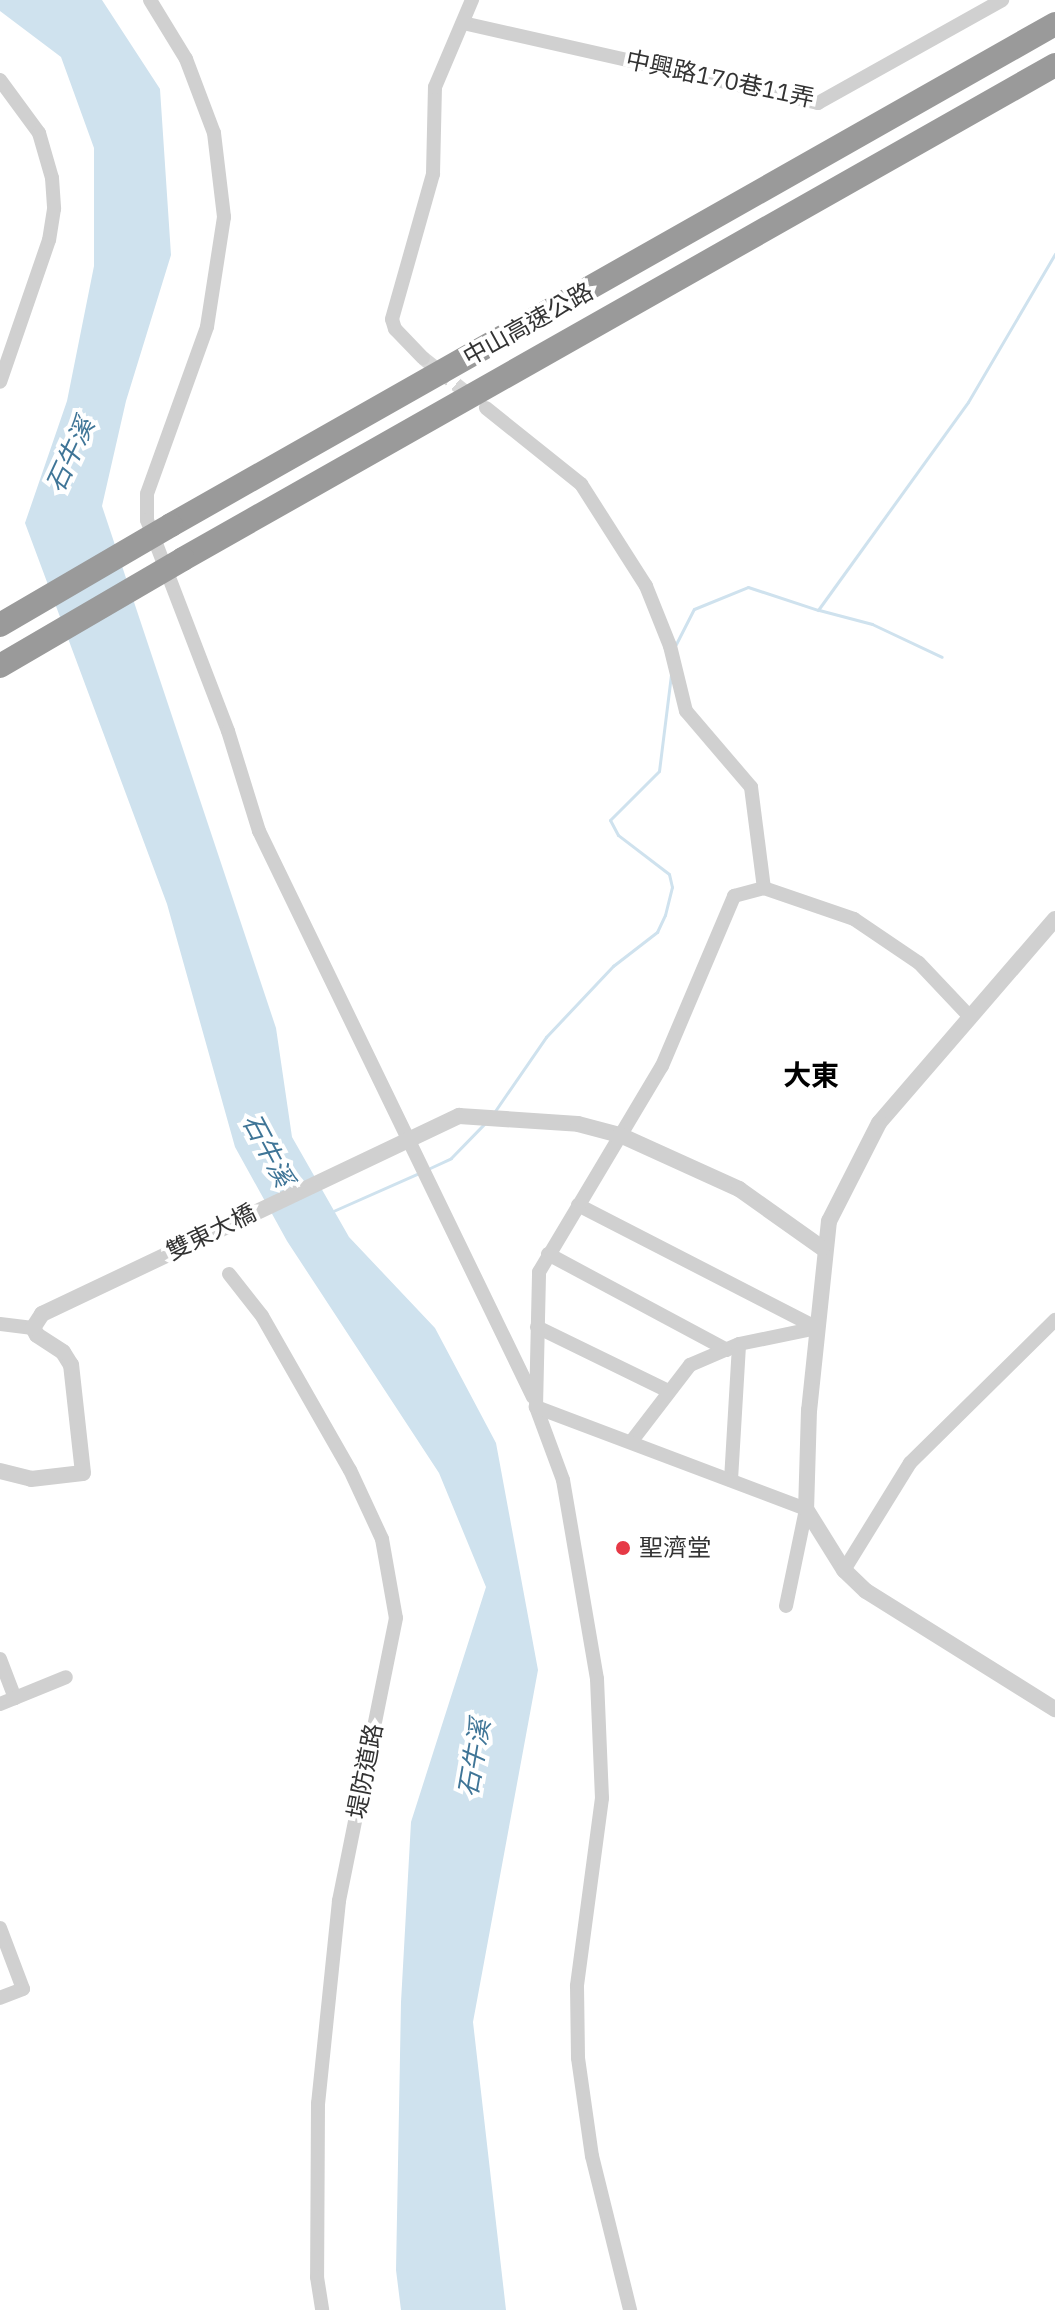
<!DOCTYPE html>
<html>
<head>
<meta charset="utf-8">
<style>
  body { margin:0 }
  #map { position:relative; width:1055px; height:2310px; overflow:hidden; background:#fff; font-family:"IBM Plex Sans","Noto Sans TC",sans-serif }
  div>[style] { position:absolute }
  .water>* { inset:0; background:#cfe2ee }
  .stream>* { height:3px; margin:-1.5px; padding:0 1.5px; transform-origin:1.5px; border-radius:1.5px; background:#cfe2ee }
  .minor-tunnel>* { height:14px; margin-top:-7px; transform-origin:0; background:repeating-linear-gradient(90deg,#d6d6d6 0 14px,transparent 0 21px) }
  .minor>* { height:14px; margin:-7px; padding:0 7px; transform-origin:7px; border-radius:7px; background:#d0d0d0 }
  .tertiary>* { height:16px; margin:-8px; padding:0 8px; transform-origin:8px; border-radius:8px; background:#d0d0d0 }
  .motorway>* { height:24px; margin:-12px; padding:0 12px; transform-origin:12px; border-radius:12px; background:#9a9a9a }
  .motorway-bridge>* { height:24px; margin:-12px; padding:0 12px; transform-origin:12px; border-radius:12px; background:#9a9a9a }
  .dots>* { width:22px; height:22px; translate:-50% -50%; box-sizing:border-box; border:4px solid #fff; border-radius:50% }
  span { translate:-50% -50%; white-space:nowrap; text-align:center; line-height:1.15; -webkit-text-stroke:8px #fff; paint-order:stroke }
  .street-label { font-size:24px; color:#333 }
  .poi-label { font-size:24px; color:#333 }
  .left { translate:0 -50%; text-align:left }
  .water-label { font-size:26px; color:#3f7597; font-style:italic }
  .quarter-label { font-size:28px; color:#000; font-weight:700 }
</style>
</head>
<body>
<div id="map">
  <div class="water">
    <div style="clip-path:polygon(0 0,102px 0,160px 89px,171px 255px,126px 401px,102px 506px,276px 1028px,292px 1137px,349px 1237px,435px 1328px,496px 1443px,538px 1670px,473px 2022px,506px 2310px,401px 2310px,396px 2270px,401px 2002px,411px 1822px,486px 1587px,439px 1473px,287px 1241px,235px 1147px,167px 904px,25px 523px,67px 401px,94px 266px,94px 148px,61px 57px,0 11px)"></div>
  </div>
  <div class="stream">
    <div style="left:819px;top:610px;width:55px;rotate:14.8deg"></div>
    <div style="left:872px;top:624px;width:77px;rotate:25.2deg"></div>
    <div style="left:676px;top:644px;width:39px;rotate:-63deg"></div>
    <div style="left:694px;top:609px;width:58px;rotate:-22.2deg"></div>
    <div style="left:748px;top:587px;width:74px;rotate:18.2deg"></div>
    <div style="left:818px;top:610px;width:256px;rotate:-54.2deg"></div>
    <div style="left:968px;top:402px;width:172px;rotate:-59.6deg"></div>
    <div style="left:495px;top:1111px;width:90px;rotate:-55.4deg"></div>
    <div style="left:546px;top:1037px;width:98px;rotate:-46.7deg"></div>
    <div style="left:613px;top:966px;width:56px;rotate:-37.7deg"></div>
    <div style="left:657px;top:932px;width:19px;rotate:-65deg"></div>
    <div style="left:665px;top:915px;width:29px;rotate:-76deg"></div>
    <div style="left:672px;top:887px;width:13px;rotate:-103deg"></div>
    <div style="left:669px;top:874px;width:64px;rotate:-142.6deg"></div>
    <div style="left:618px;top:835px;width:17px;rotate:-118deg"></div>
    <div style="left:610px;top:820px;width:69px;rotate:-45deg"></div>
    <div style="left:659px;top:771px;width:97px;rotate:-82.9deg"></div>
    <div style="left:430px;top:1168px;width:23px;rotate:-25deg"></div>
    <div style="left:451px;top:1158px;width:49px;rotate:-45.8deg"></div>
    <div style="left:331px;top:1212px;width:96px;rotate:-23.9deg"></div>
  </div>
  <div class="minor-tunnel">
    <div style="left:423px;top:358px;width:64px;rotate:38.7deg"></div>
  </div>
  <div class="minor">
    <div style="left:150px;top:0;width:69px;rotate:58.6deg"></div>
    <div style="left:186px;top:59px;width:79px;rotate:69.3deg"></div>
    <div style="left:214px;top:133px;width:85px;rotate:83.2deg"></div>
    <div style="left:224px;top:217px;width:111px;rotate:98.8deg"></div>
    <div style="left:207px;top:327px;width:177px;rotate:109.8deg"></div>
    <div style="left:147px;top:494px;width:26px;rotate:90deg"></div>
    <div style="left:147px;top:520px;width:226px;rotate:69deg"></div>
    <div style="left:228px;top:731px;width:105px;rotate:72.8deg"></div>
    <div style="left:259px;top:831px;width:629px;rotate:64.17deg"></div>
    <div style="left:463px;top:23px;width:364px;rotate:12.7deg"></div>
    <div style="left:818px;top:103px;width:211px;rotate:-29.2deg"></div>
    <div style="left:0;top:80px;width:66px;rotate:53.7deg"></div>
    <div style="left:39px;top:133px;width:47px;rotate:73.9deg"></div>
    <div style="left:52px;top:178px;width:31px;rotate:86deg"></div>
    <div style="left:54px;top:209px;width:31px;rotate:99deg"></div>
    <div style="left:49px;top:240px;width:150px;rotate:109deg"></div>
    <div style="left:423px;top:358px;width:40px;rotate:-134deg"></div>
    <div style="left:395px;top:329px;width:10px;rotate:-107deg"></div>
    <div style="left:392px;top:319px;width:151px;rotate:-74.2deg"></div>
    <div style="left:433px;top:174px;width:87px;rotate:-88.7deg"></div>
    <div style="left:435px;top:87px;width:95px;rotate:-67deg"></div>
    <div style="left:486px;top:408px;width:122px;rotate:38.7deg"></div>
    <div style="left:581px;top:484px;width:121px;rotate:57.5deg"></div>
    <div style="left:646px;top:586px;width:65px;rotate:68.2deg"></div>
    <div style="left:670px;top:646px;width:67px;rotate:76.2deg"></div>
    <div style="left:686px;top:711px;width:100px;rotate:49.5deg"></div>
    <div style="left:751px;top:787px;width:102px;rotate:82.7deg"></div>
    <div style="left:578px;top:1205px;width:269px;rotate:27.2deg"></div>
    <div style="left:548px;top:1254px;width:203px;rotate:28.2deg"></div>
    <div style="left:229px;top:1274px;width:53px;rotate:51.8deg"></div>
    <div style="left:262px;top:1316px;width:177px;rotate:60.3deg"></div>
    <div style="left:350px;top:1470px;width:76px;rotate:65.1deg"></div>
    <div style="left:382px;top:1539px;width:80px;rotate:80deg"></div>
    <div style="left:396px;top:1618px;width:289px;rotate:101.4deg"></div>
    <div style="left:339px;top:1901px;width:203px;rotate:95.9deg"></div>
    <div style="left:318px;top:2103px;width:174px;rotate:90.3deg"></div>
    <div style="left:317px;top:2277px;width:33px;rotate:81deg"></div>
    <div style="left:0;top:1324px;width:33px;rotate:7deg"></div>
    <div style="left:537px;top:1327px;width:144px;rotate:26deg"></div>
    <div style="left:536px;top:1407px;width:78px;rotate:69.7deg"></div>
    <div style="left:563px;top:1480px;width:202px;rotate:80.3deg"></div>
    <div style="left:597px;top:1679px;width:119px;rotate:87.6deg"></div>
    <div style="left:602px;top:1798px;width:190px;rotate:97.6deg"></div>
    <div style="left:577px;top:1986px;width:72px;rotate:89.2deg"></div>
    <div style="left:578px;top:2058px;width:99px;rotate:81.9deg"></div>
    <div style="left:592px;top:2156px;width:159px;rotate:76.1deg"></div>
    <div style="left:631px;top:1442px;width:97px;rotate:-52.5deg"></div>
    <div style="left:690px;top:1365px;width:53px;rotate:-23.2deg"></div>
    <div style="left:739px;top:1344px;width:80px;rotate:-11.6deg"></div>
    <div style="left:731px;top:1480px;width:136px;rotate:-86.6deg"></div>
    <div style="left:844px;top:1570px;width:126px;rotate:-58.3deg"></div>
    <div style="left:910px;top:1463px;width:204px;rotate:-44.6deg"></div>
    <div style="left:786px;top:1606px;width:99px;rotate:-78.3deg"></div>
    <div style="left:806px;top:1509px;width:289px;rotate:-159.3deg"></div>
    <div style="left:536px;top:1407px;width:135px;rotate:-88.7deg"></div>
    <div style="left:539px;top:1272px;width:240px;rotate:-59.2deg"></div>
    <div style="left:662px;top:1066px;width:185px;rotate:-67deg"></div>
    <div style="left:734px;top:896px;width:31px;rotate:-15deg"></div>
    <div style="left:764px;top:888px;width:95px;rotate:19deg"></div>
    <div style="left:854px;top:919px;width:78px;rotate:34.1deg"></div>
    <div style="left:919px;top:963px;width:74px;rotate:46.6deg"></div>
    <div style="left:0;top:1659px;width:42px;rotate:69deg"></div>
    <div style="left:0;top:1704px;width:71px;rotate:-22.2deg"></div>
    <div style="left:0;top:1928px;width:65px;rotate:69.3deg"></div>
    <div style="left:23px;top:1989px;width:25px;rotate:159deg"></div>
  </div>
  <div class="tertiary">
    <div style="left:1055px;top:919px;width:269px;rotate:130.8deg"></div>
    <div style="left:879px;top:1123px;width:110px;rotate:117deg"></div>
    <div style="left:829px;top:1221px;width:190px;rotate:96deg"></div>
    <div style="left:809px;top:1410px;width:99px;rotate:91.7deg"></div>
    <div style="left:806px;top:1509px;width:72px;rotate:58.1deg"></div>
    <div style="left:844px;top:1570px;width:30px;rotate:44deg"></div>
    <div style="left:866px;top:1591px;width:223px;rotate:32deg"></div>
    <div style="left:0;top:1471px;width:32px;rotate:14deg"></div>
    <div style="left:31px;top:1479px;width:52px;rotate:-6.6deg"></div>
    <div style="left:83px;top:1473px;width:109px;rotate:-96.3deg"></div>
    <div style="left:71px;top:1365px;width:15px;rotate:-122deg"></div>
    <div style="left:63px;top:1352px;width:31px;rotate:-147deg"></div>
    <div style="left:37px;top:1335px;width:8px;rotate:-120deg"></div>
    <div style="left:33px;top:1328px;width:17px;rotate:-57deg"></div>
    <div style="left:42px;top:1314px;width:462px;rotate:-25.4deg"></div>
    <div style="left:459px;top:1116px;width:119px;rotate:3.8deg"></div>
    <div style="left:578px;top:1124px;width:43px;rotate:14.7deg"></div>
    <div style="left:620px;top:1135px;width:131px;rotate:24.4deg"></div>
    <div style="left:739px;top:1189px;width:102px;rotate:35.4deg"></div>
  </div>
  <div class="motorway">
    <div style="left:171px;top:525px;width:1016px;rotate:-29.54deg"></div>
    <div style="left:183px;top:559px;width:1002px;rotate:-29.53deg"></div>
  </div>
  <div class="motorway-bridge">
    <div style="left:0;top:625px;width:198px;rotate:-30.3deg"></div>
    <div style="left:0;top:666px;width:212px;rotate:-30.3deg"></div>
  </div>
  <div class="dots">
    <div style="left:623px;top:1548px;background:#e63946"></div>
  </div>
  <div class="street-label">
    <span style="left:720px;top:79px;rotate:12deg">中興路170巷11弄</span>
    <span style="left:528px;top:324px;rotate:-29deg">中山高速公路</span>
    <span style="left:211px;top:1232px;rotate:-26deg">雙東大橋</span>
    <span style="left:365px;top:1771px;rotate:-79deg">堤防道路</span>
  </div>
  <div class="poi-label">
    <span class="left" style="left:639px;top:1548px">聖濟堂</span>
  </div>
  <div class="water-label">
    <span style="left:70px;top:455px;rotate:-65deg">石牛溪</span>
    <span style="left:268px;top:1150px;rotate:62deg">石牛溪</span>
    <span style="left:474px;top:1758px;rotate:-80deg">石牛溪</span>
  </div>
  <div class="quarter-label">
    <span style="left:811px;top:1075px">大東</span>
  </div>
</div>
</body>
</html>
